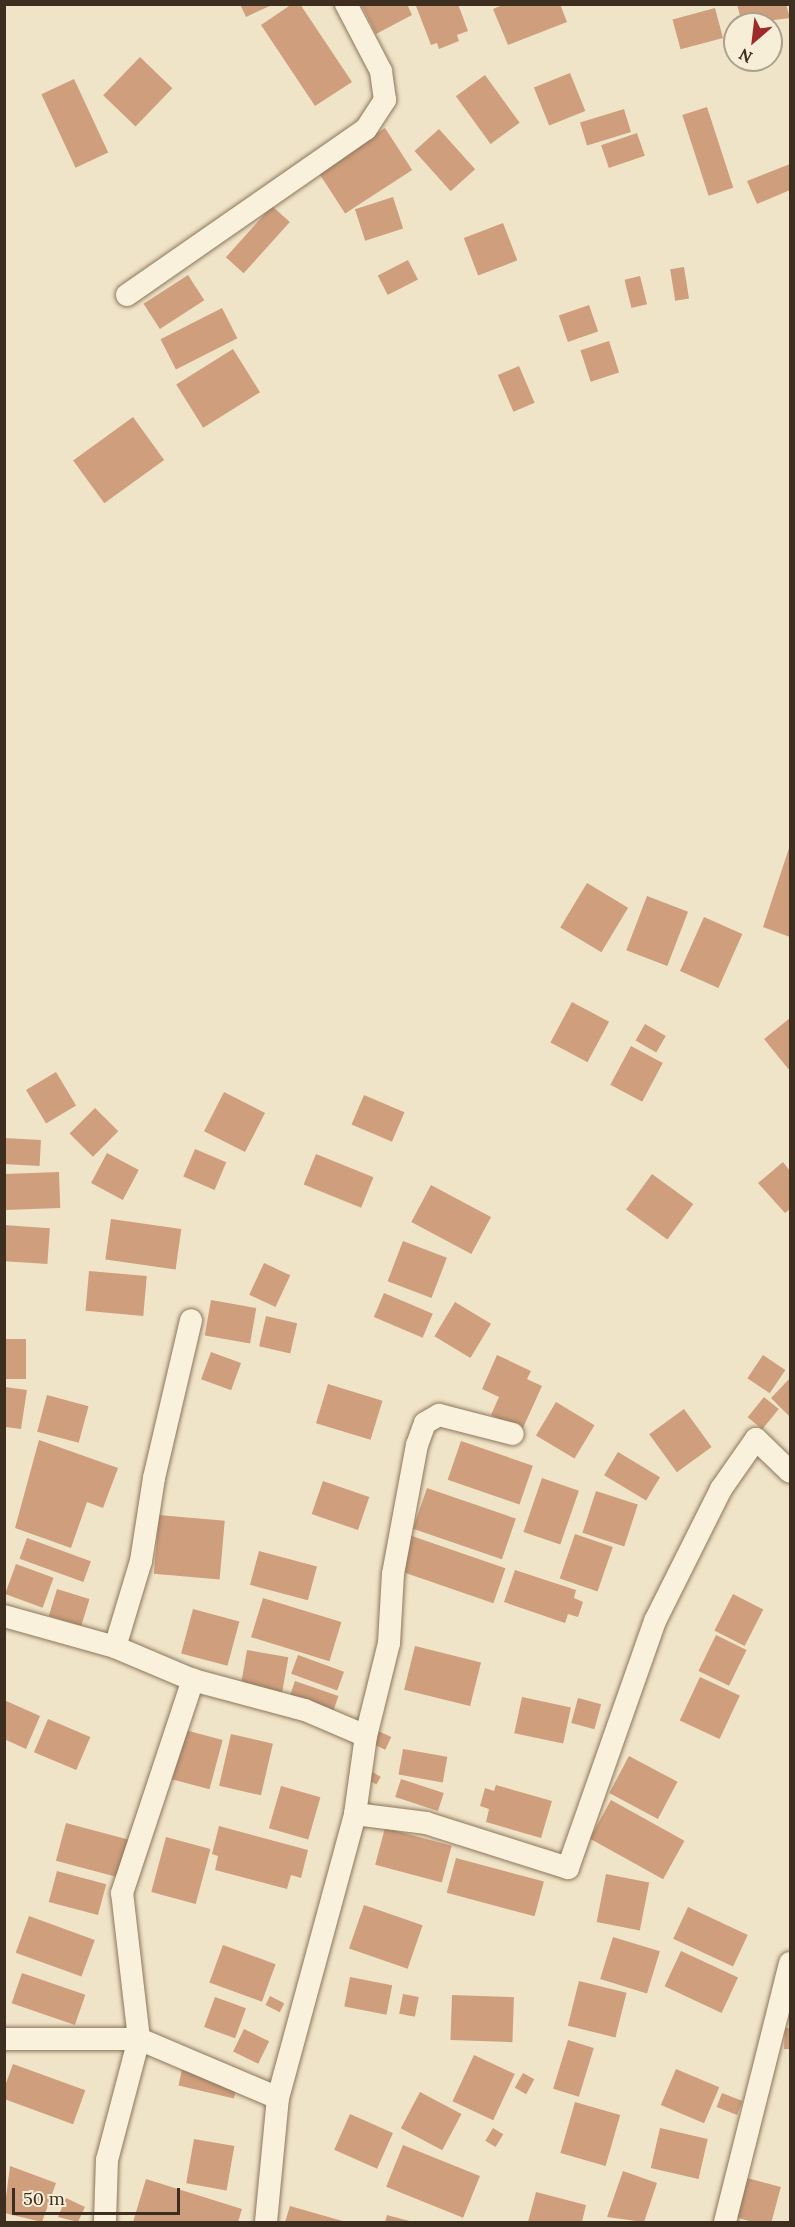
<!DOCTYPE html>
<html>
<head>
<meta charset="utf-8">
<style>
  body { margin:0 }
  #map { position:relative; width:795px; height:2227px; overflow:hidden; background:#f0e4c8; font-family:Lora,serif }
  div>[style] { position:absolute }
  .building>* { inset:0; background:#cf9f7d; transform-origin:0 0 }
  .roads { filter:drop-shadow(0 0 2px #8d765c) drop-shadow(0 0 2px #8d765c) }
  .minor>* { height:22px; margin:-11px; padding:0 11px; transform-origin:11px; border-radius:11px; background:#faf1dc }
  span { translate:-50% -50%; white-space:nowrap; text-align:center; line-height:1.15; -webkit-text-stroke:5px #f7eed8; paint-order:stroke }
  .frame { position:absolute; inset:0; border:6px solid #3d2e20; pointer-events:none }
  .north { position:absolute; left:723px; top:12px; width:60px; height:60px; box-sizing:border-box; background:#f7eed8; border:2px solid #ada18e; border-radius:50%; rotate:208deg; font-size:16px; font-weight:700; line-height:24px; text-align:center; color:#3d2e20 }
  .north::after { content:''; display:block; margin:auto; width:21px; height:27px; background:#9e2a2b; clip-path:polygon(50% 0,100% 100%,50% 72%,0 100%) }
  .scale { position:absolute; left:12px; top:2188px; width:168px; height:27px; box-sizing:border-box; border:3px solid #3d2e20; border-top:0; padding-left:8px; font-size:18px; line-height:21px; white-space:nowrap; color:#3d2e20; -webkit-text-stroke:4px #f7eed8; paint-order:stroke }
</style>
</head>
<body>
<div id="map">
  <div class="building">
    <div style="clip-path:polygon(240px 4px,274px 4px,246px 17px)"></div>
    <div style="clip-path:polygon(292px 4px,300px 4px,352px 82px,315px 106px,261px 25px)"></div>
    <div style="clip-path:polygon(361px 4px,407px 4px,412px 15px,376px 34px)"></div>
    <div style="clip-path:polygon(458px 4px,468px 31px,457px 35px,459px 41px,439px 49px,437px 43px,431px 45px,416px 6px)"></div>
    <div style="clip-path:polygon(505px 4px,560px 4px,567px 22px,508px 45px,493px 9px)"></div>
    <div style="clip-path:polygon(737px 4px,786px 4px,790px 18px,742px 24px)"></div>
    <div style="left:715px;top:8px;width:31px;height:44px;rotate:75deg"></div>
    <div style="left:140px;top:57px;width:45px;height:53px;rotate:44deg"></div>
    <div style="left:570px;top:73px;width:41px;height:39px;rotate:68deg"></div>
    <div style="left:485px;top:75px;width:59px;height:36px;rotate:54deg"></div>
    <div style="left:74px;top:79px;width:81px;height:36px;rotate:65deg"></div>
    <div style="left:707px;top:107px;width:85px;height:26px;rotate:72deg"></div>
    <div style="left:624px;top:109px;width:24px;height:46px;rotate:73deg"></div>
    <div style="left:385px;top:128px;width:50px;height:80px;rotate:57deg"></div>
    <div style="left:439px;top:129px;width:54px;height:33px;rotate:48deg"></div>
    <div style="left:637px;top:133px;width:24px;height:38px;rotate:71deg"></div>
    <div style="clip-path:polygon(790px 164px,790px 190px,757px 204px,747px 181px)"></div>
    <div style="left:393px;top:197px;width:33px;height:40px;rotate:72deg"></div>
    <div style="left:272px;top:206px;width:24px;height:69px;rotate:42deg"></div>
    <div style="left:503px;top:223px;width:40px;height:42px;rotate:69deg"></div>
    <div style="left:408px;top:260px;width:22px;height:34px;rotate:63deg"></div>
    <div style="left:684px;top:267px;width:32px;height:14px;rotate:81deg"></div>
    <div style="left:188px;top:275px;width:30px;height:53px;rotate:57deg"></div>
    <div style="left:640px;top:276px;width:29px;height:16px;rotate:76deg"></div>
    <div style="left:589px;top:305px;width:28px;height:32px;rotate:71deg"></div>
    <div style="left:222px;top:308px;width:34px;height:69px;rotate:63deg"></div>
    <div style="left:609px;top:341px;width:33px;height:30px;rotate:72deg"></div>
    <div style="left:233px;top:349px;width:51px;height:67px;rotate:58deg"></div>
    <div style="left:519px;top:366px;width:40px;height:23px;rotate:67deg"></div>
    <div style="left:133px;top:417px;width:53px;height:74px;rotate:54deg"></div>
    <div style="clip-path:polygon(790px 845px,790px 937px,763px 927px)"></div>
    <div style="left:587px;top:883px;width:48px;height:52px;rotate:31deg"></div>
    <div style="left:647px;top:896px;width:44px;height:58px;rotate:21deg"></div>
    <div style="left:704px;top:917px;width:42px;height:59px;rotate:24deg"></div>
    <div style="left:572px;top:1002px;width:42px;height:46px;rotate:28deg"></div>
    <div style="clip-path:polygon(790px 1018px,790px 1071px,764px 1039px)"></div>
    <div style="left:645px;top:1024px;width:24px;height:19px;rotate:30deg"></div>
    <div style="left:631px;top:1046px;width:36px;height:44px;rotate:28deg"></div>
    <div style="left:56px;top:1072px;width:39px;height:35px;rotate:59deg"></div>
    <div style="left:224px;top:1092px;width:46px;height:44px;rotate:27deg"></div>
    <div style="left:364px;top:1095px;width:44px;height:32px;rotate:23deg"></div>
    <div style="left:95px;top:1108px;width:33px;height:36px;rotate:45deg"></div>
    <div style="left:4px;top:1138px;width:37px;height:26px;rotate:3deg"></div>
    <div style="left:195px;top:1149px;width:34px;height:30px;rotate:23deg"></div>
    <div style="left:107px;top:1153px;width:36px;height:34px;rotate:28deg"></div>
    <div style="left:316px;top:1154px;width:62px;height:33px;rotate:22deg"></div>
    <div style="clip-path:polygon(783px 1162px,790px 1171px,790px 1209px,785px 1213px,758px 1183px)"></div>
    <div style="left:59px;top:1172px;width:36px;height:55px;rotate:88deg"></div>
    <div style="left:652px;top:1174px;width:51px;height:44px;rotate:36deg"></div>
    <div style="left:431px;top:1185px;width:68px;height:42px;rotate:28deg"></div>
    <div style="left:111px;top:1219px;width:71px;height:41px;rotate:8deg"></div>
    <div style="left:4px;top:1225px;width:46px;height:36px;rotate:4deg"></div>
    <div style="left:403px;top:1241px;width:47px;height:43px;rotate:21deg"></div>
    <div style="left:264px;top:1263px;width:29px;height:35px;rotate:25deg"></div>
    <div style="left:89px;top:1271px;width:58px;height:40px;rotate:5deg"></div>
    <div style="left:384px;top:1293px;width:53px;height:26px;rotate:23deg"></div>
    <div style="left:211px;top:1300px;width:46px;height:36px;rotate:10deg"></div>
    <div style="left:455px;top:1302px;width:42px;height:40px;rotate:31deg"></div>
    <div style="left:266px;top:1316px;width:32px;height:31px;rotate:13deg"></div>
    <div style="left:5px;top:1339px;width:21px;height:40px"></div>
    <div style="left:211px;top:1352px;width:32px;height:29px;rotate:20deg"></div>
    <div style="clip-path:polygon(497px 1355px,531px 1371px,527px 1379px,542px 1386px,522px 1430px,491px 1415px,499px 1397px,482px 1389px)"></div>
    <div style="left:763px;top:1355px;width:27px;height:28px;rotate:34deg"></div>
    <div style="clip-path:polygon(790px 1378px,790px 1417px,771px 1398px)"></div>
    <div style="left:328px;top:1384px;width:57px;height:41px;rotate:17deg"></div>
    <div style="clip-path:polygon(5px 1387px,27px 1390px,21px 1429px,5px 1427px)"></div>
    <div style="left:47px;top:1395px;width:43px;height:38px;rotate:15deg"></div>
    <div style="left:764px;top:1397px;width:19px;height:26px;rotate:39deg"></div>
    <div style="left:556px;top:1402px;width:45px;height:39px;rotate:31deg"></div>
    <div style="left:684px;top:1409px;width:47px;height:43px;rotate:54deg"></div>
    <div style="clip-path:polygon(39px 1440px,118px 1468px,103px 1508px,87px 1502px,71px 1548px,15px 1528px)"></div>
    <div style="left:461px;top:1441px;width:76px;height:41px;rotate:19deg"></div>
    <div style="left:618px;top:1452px;width:49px;height:27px;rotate:31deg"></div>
    <div style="left:542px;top:1478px;width:39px;height:57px;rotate:19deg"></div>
    <div style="left:323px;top:1481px;width:49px;height:35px;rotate:19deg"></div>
    <div style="left:427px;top:1488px;width:94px;height:43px;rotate:19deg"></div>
    <div style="left:596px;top:1491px;width:44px;height:44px;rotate:18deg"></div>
    <div style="left:159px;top:1515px;width:66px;height:59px;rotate:5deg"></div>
    <div style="left:575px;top:1534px;width:40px;height:47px;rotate:19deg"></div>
    <div style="left:409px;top:1535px;width:102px;height:37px;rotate:19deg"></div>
    <div style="left:27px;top:1538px;width:68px;height:22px;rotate:20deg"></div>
    <div style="left:259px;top:1551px;width:60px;height:35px;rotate:15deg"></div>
    <div style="left:16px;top:1564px;width:40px;height:32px;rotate:20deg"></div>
    <div style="clip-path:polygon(515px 1570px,576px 1590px,574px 1598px,583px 1602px,578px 1617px,568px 1614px,565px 1623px,504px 1602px)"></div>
    <div style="left:57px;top:1589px;width:34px;height:28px;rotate:17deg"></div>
    <div style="left:733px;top:1594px;width:34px;height:41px;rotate:27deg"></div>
    <div style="left:263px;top:1598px;width:82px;height:41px;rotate:17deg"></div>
    <div style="left:193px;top:1609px;width:48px;height:46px;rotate:15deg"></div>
    <div style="left:716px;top:1635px;width:34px;height:40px;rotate:26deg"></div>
    <div style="left:415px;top:1646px;width:68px;height:45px;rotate:14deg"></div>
    <div style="left:247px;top:1650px;width:42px;height:40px;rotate:10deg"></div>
    <div style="left:298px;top:1655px;width:49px;height:20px;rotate:20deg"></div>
    <div style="left:700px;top:1677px;width:44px;height:48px;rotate:25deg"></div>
    <div style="left:295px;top:1681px;width:46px;height:22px;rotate:19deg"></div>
    <div style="left:522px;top:1697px;width:50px;height:37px;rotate:12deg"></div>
    <div style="left:578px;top:1698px;width:24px;height:26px;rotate:15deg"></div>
    <div style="clip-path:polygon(4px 1700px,40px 1716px,26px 1749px,4px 1739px)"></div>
    <div style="left:48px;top:1719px;width:46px;height:36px;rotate:23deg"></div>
    <div style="left:374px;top:1729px;width:19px;height:14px;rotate:25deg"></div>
    <div style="left:185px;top:1730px;width:39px;height:51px;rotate:15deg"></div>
    <div style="left:231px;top:1734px;width:43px;height:53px;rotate:13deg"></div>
    <div style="left:403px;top:1749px;width:45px;height:26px;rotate:10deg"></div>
    <div style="left:629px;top:1756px;width:55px;height:42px;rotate:28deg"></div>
    <div style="left:365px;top:1768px;width:18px;height:9px;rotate:29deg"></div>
    <div style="left:401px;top:1779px;width:45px;height:19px;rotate:18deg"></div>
    <div style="clip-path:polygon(496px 1785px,552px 1801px,541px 1838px,486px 1822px,489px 1809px,480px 1806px,485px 1788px,494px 1791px)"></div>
    <div style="left:281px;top:1786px;width:41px;height:44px;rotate:16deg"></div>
    <div style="left:611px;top:1800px;width:84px;height:44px;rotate:29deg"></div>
    <div style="left:66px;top:1823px;width:67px;height:39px;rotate:15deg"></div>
    <div style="clip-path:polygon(219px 1826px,308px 1850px,301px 1878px,291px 1875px,287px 1889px,215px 1870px,218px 1856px,212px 1854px)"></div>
    <div style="left:385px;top:1828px;width:69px;height:38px;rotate:15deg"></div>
    <div style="left:166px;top:1837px;width:46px;height:57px;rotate:15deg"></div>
    <div style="left:456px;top:1858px;width:91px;height:36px;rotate:15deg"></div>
    <div style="left:57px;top:1871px;width:51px;height:32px;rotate:15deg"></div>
    <div style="left:606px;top:1874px;width:44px;height:49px;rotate:11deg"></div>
    <div style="left:364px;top:1905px;width:62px;height:46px;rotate:19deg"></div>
    <div style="left:688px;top:1907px;width:66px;height:35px;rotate:25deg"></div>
    <div style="left:29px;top:1916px;width:70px;height:39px;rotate:20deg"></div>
    <div style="left:613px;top:1937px;width:49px;height:44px;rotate:17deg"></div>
    <div style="left:223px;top:1945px;width:56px;height:40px;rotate:20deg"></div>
    <div style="left:681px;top:1951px;width:63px;height:39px;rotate:25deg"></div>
    <div style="left:22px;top:1973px;width:67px;height:32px;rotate:19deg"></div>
    <div style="left:350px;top:1977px;width:43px;height:30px;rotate:11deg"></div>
    <div style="left:579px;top:1981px;width:49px;height:46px;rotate:14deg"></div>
    <div style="left:403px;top:1994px;width:16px;height:20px;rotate:11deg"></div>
    <div style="left:452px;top:1995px;width:62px;height:45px;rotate:2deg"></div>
    <div style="left:270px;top:1996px;width:16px;height:10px;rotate:27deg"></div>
    <div style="left:215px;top:1997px;width:33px;height:32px;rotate:20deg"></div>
    <div style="clip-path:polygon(785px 2028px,790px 2028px,790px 2049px,784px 2049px)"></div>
    <div style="left:244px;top:2029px;width:28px;height:25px;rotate:26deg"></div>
    <div style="left:568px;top:2040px;width:27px;height:51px;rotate:17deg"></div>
    <div style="left:474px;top:2055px;width:45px;height:51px;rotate:25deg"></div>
    <div style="left:13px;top:2064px;width:77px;height:36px;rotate:20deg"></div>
    <div style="left:676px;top:2069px;width:47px;height:39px;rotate:23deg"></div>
    <div style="left:182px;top:2070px;width:57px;height:16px;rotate:13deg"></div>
    <div style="left:523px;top:2073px;width:13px;height:17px;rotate:29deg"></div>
    <div style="left:420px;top:2092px;width:47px;height:41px;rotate:28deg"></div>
    <div style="left:722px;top:2093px;width:22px;height:15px;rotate:21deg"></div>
    <div style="left:575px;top:2102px;width:47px;height:53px;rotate:16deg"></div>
    <div style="left:350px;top:2114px;width:47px;height:39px;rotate:24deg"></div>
    <div style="left:493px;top:2128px;width:12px;height:15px;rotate:31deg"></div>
    <div style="left:660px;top:2128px;width:49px;height:41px;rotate:13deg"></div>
    <div style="left:194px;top:2139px;width:41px;height:45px;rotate:10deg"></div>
    <div style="left:403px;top:2145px;width:83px;height:45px;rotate:22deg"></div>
    <div style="clip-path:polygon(10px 2166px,56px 2183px,42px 2222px,4px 2213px)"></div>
    <div style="clip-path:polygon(623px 2171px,657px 2183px,644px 2222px,607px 2217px)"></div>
    <div style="left:747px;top:2178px;width:35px;height:41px;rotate:15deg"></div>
    <div style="clip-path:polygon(146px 2179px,242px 2209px,238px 2222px,133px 2222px)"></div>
    <div style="clip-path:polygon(536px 2192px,586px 2205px,582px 2222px,528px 2222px)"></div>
    <div style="clip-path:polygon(66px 2198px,85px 2207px,78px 2222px,58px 2217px)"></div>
    <div style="clip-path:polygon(290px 2206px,346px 2222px,285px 2222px)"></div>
    <div style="clip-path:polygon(387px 2215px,413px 2222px,385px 2222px)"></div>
  </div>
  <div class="roads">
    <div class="minor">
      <div style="left:127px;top:295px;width:291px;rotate:-34.8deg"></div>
      <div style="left:366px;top:129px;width:35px;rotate:-57deg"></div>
      <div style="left:385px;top:100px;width:29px;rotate:-98deg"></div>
      <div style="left:381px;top:71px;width:76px;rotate:-117.6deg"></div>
      <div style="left:4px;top:1616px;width:115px;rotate:15.6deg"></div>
      <div style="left:115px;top:1647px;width:85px;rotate:22.9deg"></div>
      <div style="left:193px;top:1680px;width:116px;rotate:15deg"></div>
      <div style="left:305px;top:1710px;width:66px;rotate:23.1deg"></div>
      <div style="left:115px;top:1647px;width:90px;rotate:-73.2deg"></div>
      <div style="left:141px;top:1561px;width:84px;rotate:-81.1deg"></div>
      <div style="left:154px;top:1478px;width:162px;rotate:-76.8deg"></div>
      <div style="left:355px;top:1814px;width:72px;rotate:7.2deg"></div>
      <div style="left:426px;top:1823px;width:149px;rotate:17.6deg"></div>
      <div style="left:568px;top:1868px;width:262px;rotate:-70.6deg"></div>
      <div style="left:655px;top:1621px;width:148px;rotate:-63.4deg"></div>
      <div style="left:721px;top:1489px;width:61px;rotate:-55deg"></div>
      <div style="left:756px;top:1439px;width:47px;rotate:44.1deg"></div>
      <div style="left:4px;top:2039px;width:135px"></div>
      <div style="left:139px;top:2039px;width:151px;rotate:23deg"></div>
      <div style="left:105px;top:2222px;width:62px;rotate:-88.2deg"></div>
      <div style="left:107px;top:2160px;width:125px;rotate:-75.2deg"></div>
      <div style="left:139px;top:2039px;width:147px;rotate:-96.6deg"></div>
      <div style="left:122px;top:1893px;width:225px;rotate:-71.6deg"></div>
      <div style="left:266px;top:2222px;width:125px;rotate:-84.5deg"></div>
      <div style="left:278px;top:2098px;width:294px;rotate:-74.8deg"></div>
      <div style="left:355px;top:1814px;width:79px;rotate:-82deg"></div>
      <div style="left:366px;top:1736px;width:96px;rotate:-76.1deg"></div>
      <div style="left:389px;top:1643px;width:69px;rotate:-86.7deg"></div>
      <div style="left:393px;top:1574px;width:131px;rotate:-79.5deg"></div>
      <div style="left:417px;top:1445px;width:23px;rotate:-70deg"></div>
      <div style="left:425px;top:1423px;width:16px;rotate:-30deg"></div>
      <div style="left:439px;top:1415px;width:76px;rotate:14.4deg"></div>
      <div style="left:725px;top:2222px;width:267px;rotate:-75.9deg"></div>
    </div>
  </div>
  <div class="frame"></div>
  <div class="north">N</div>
  <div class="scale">50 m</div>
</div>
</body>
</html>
